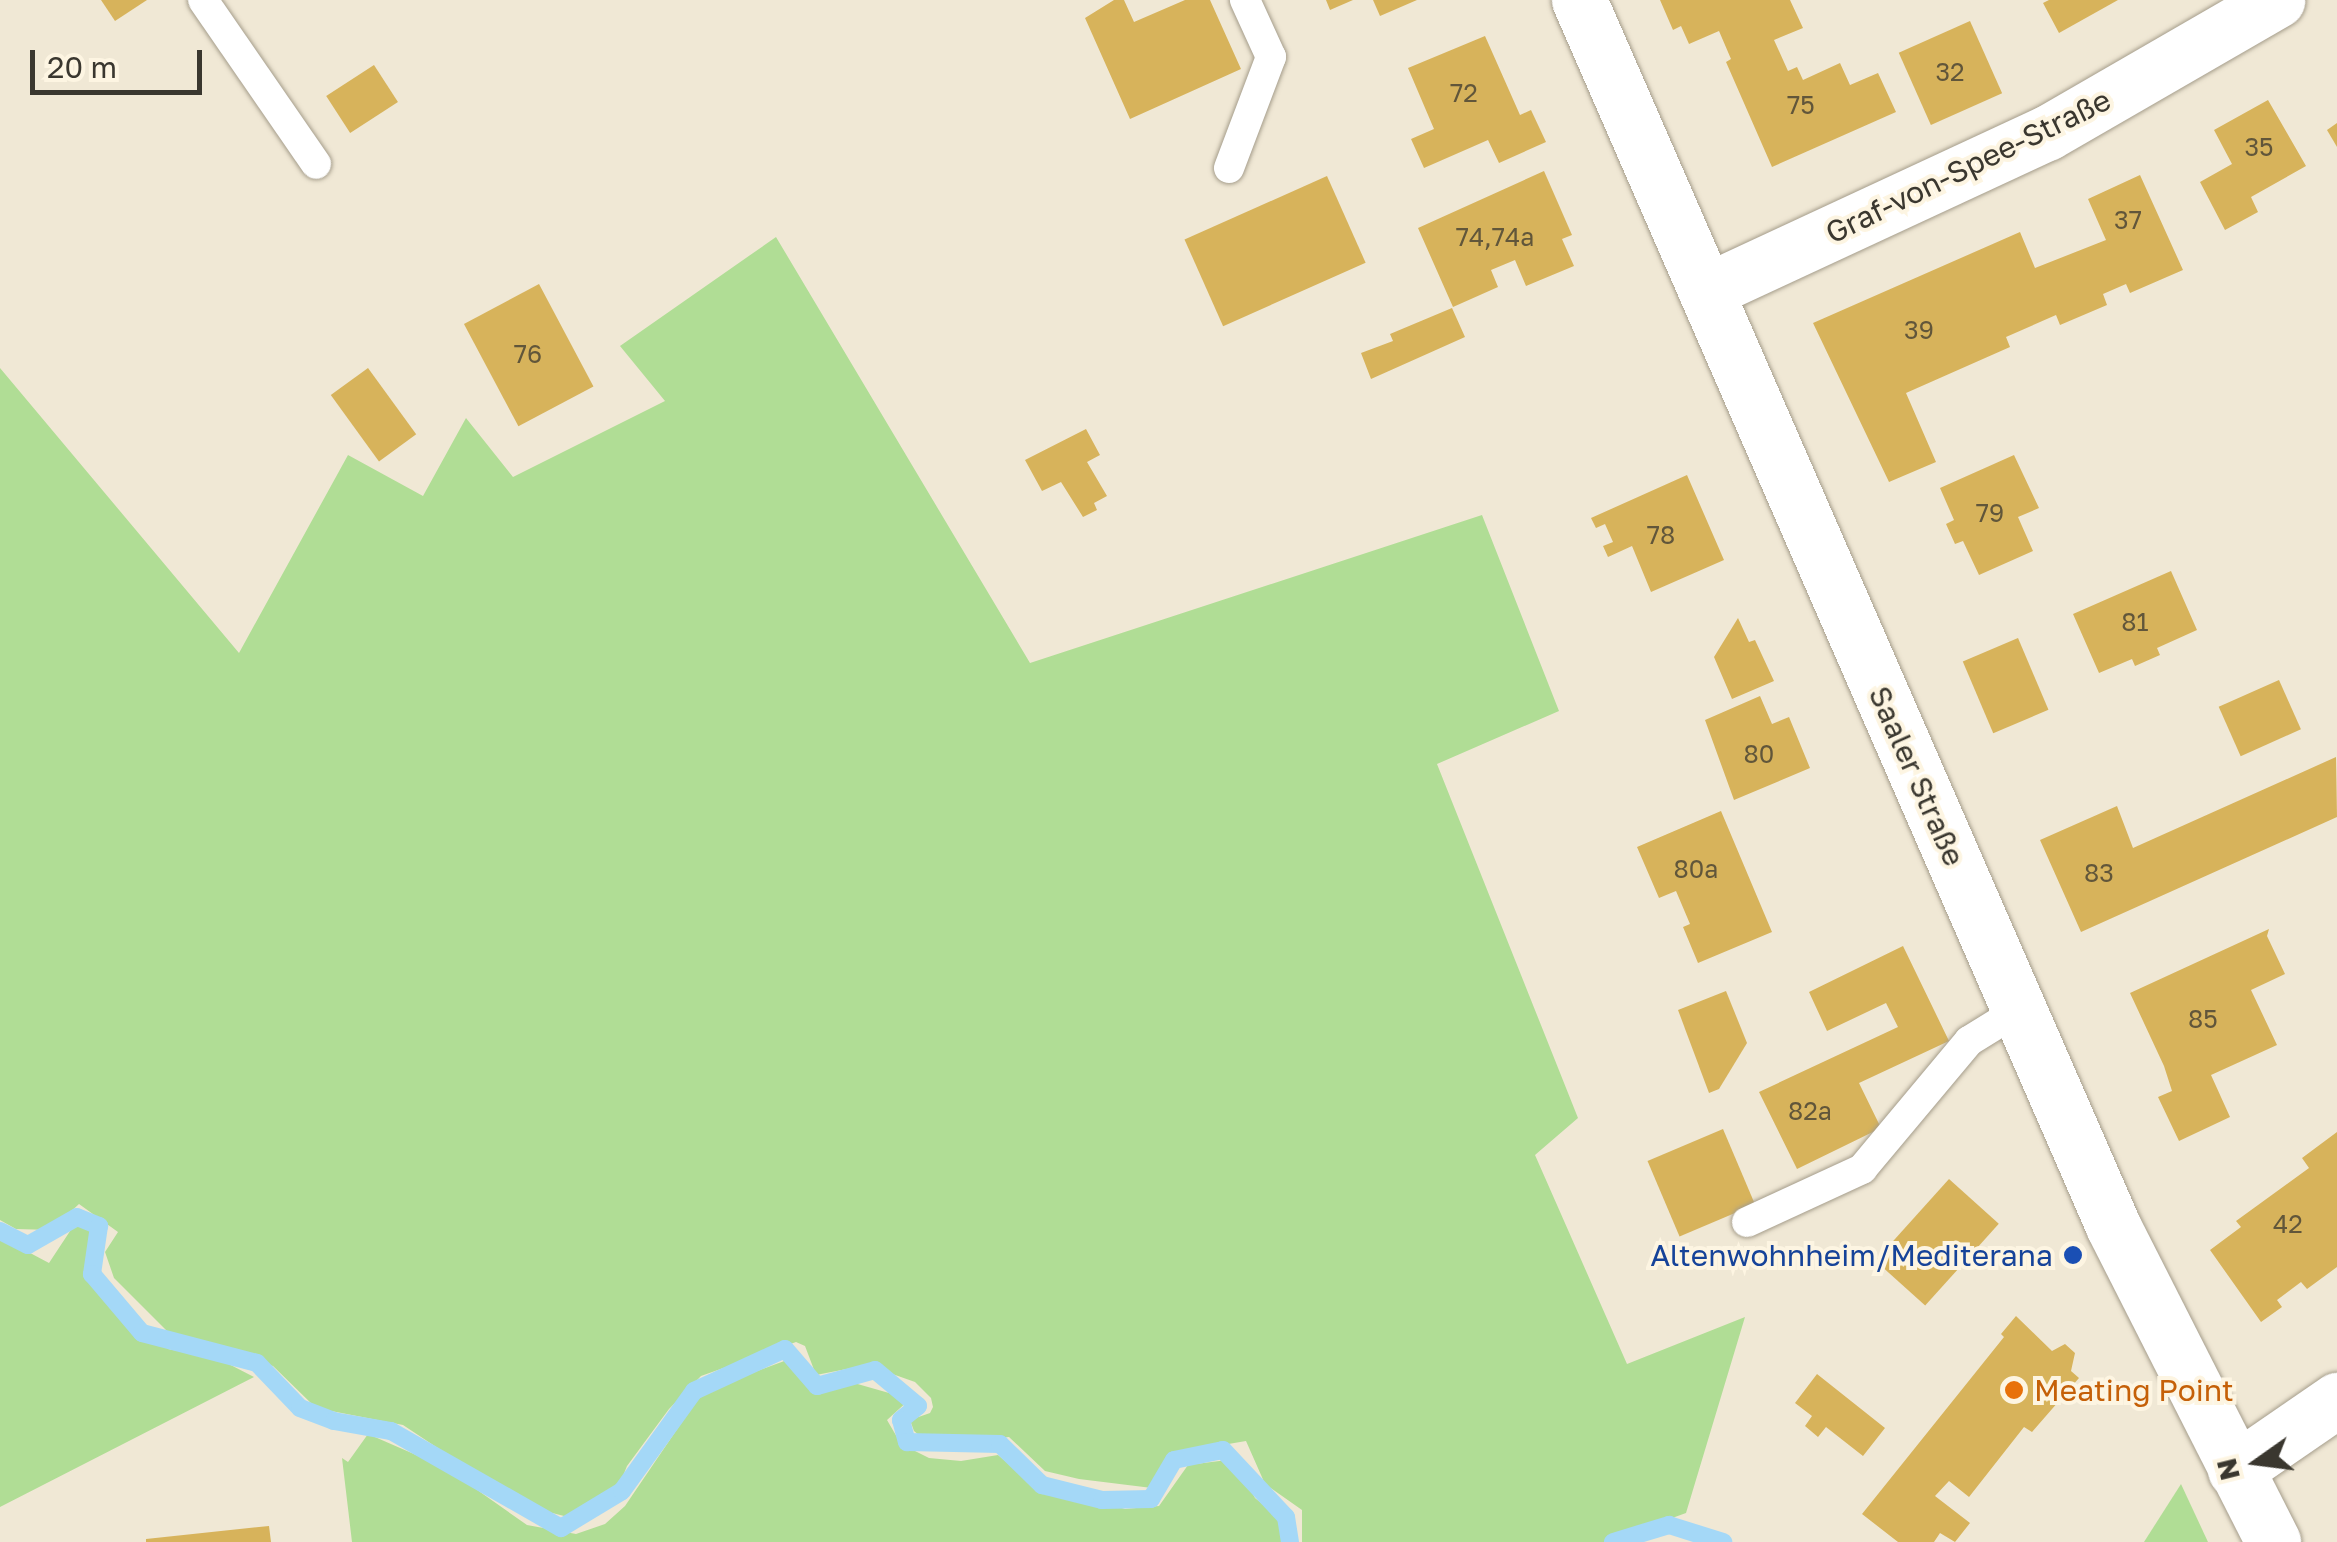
<!DOCTYPE html>
<html>
<head>
<meta charset="utf-8">
<style>
  body { margin:0 }
  #map { position:relative; width:2337px; height:1542px; overflow:hidden; background:#f0e8d5; font-family:"Golos Text",sans-serif }
  div>[style] { position:absolute }
  .green>* { inset:0; background:#b0dd95 }
  .stream>* { height:18px; margin:-9px; padding:0 9px; transform-origin:9px; border-radius:9px; background:#a4d8f7 }
  .building>* { inset:0; background:#d7b35b; transform-origin:0 0 }
  .roads { filter:drop-shadow(0 0 2px #a59d8b) drop-shadow(0 0 2px #a59d8b) }
  .lane>* { height:30px; margin:-15px; padding:0 15px; transform-origin:15px; border-radius:15px; background:#fff }
  .street>* { height:55px; margin:-27.5px; padding:0 27.5px; transform-origin:27.5px; border-radius:27.5px; background:#fff }
  .secondary>* { height:55px; margin:-27.5px; padding:0 27.5px; transform-origin:27.5px; border-radius:27.5px; background:#fff }
  .dots>* { width:28px; height:28px; translate:-50% -50%; box-sizing:border-box; border:5px solid #fdf5e2; border-radius:50% }
  span { translate:-50% -50%; white-space:nowrap; text-align:center; line-height:1.15; -webkit-text-stroke:8px #fdf5e2; paint-order:stroke }
  .number-label { font-size:25px; color:#61563a }
  .number-label span { -webkit-text-stroke-width:0 }
  .street-label { font-size:30px; color:#3a372f }
  .transit-label { font-size:30px; color:#164399 }
  .right { translate:-100% -50%; text-align:right }
  .food-label { font-size:30px; color:#c56008 }
  .left { translate:0 -50%; text-align:left }
  .north { position:absolute; left:2207px; top:1412px; width:100px; height:100px; -webkit-text-stroke:8px #fdf5e2; paint-order:stroke; rotate:256deg; font-size:28px; font-weight:700; line-height:40px; text-align:center; color:#3a372f }
  .north::after { content:''; display:block; margin:auto; width:35px; height:45px; background:#3a372f; clip-path:polygon(50% 0,100% 100%,50% 72%,0 100%) }
  .scale { position:absolute; left:30px; top:50px; width:172px; height:45px; box-sizing:border-box; border:5px solid #3a372f; border-top:0; padding-left:12px; font-size:30px; line-height:35px; white-space:nowrap; color:#3a372f; -webkit-text-stroke:8px #fdf5e2; paint-order:stroke }
</style>
</head>
<body>
<div id="map">
  <div class="green">
    <div style="clip-path:polygon(776px 237px,1030px 663px,1482px 515px,1559px 711px,1437px 764px,1578px 1118px,1535px 1155px,1627px 1364px,1745px 1317px,1686px 1513px,1606px 1542px,1302px 1542px,1302px 1510px,1265px 1484px,1246px 1441px,1187px 1451px,1152px 1488px,1079px 1479px,1045px 1471px,1009px 1437px,931px 1445px,914px 1431px,910px 1420px,930px 1413px,933px 1407px,931px 1398px,915px 1382px,867px 1365px,816px 1375px,805px 1346px,796px 1342px,701px 1376px,669px 1409px,627px 1466px,614px 1498px,596px 1511px,568px 1517px,525px 1506px,403px 1425px,316px 1408px,273px 1366px,172px 1336px,114px 1278px,105px 1252px,118px 1232px,79px 1204px,51px 1230px,16px 1229px,0 1220px,0 368px,239px 653px,348px 455px,423px 496px,466px 418px,513px 477px,665px 401px,620px 346px)"></div>
    <div style="clip-path:polygon(78px 1219px,97px 1229px,87px 1253px,94px 1288px,119px 1312px,168px 1349px,219px 1359px,254px 1377px,0 1507px,0 1237px,49px 1263px)"></div>
    <div style="clip-path:polygon(787px 1360px,809px 1385px,822px 1391px,854px 1383px,910px 1399px,887px 1420px,901px 1444px,929px 1458px,961px 1461px,998px 1455px,1038px 1489px,1072px 1498px,1090px 1498px,1125px 1509px,1159px 1506px,1188px 1465px,1235px 1459px,1255px 1498px,1284px 1522px,1283px 1542px,352px 1542px,342px 1458px,348px 1462px,368px 1434px,446px 1468px,527px 1525px,576px 1534px,605px 1524px,625px 1506px,703px 1391px)"></div>
    <div style="clip-path:polygon(2181px 1484px,2208px 1542px,2144px 1542px)"></div>
  </div>
  <div class="stream">
    <div style="left:0;top:1231px;width:31px;rotate:27deg"></div>
    <div style="left:28px;top:1245px;width:56px;rotate:-29.7deg"></div>
    <div style="left:77px;top:1217px;width:24px;rotate:22deg"></div>
    <div style="left:99px;top:1226px;width:49px;rotate:98.3deg"></div>
    <div style="left:92px;top:1274px;width:77px;rotate:49.7deg"></div>
    <div style="left:142px;top:1333px;width:119px;rotate:14.6deg"></div>
    <div style="left:257px;top:1363px;width:62px;rotate:46.3deg"></div>
    <div style="left:300px;top:1408px;width:36px;rotate:21deg"></div>
    <div style="left:334px;top:1421px;width:58px;rotate:10deg"></div>
    <div style="left:391px;top:1431px;width:196px;rotate:29.7deg"></div>
    <div style="left:561px;top:1528px;width:71px;rotate:-31.2deg"></div>
    <div style="left:622px;top:1491px;width:123px;rotate:-54.2deg"></div>
    <div style="left:694px;top:1391px;width:100px;rotate:-24.8deg"></div>
    <div style="left:785px;top:1349px;width:49px;rotate:49.1deg"></div>
    <div style="left:817px;top:1386px;width:60px;rotate:-15.4deg"></div>
    <div style="left:875px;top:1370px;width:56px;rotate:39.9deg"></div>
    <div style="left:918px;top:1406px;width:22px;rotate:141deg"></div>
    <div style="left:901px;top:1420px;width:23px;rotate:75deg"></div>
    <div style="left:907px;top:1442px;width:93px;rotate:1.2deg"></div>
    <div style="left:1000px;top:1444px;width:59px;rotate:44.3deg"></div>
    <div style="left:1042px;top:1485px;width:62px;rotate:14deg"></div>
    <div style="left:1102px;top:1500px;width:49px;rotate:-1.2deg"></div>
    <div style="left:1151px;top:1499px;width:45px;rotate:-59.5deg"></div>
    <div style="left:1174px;top:1460px;width:50px;rotate:-11.5deg"></div>
    <div style="left:1223px;top:1450px;width:92px;rotate:46.8deg"></div>
    <div style="left:1286px;top:1517px;width:25px;rotate:81deg"></div>
    <div style="left:1613px;top:1542px;width:59px;rotate:-16.9deg"></div>
    <div style="left:1669px;top:1525px;width:57px;rotate:17.5deg"></div>
  </div>
  <div class="building">
    <div style="clip-path:polygon(101px 0,147px 0,115px 21px)"></div>
    <div style="clip-path:polygon(1114px 0,1124px 0,1134px 22px,1185px 0,1210px 0,1241px 69px,1130px 119px,1085px 18px)"></div>
    <div style="clip-path:polygon(1326px 0,1353px 0,1330px 10px)"></div>
    <div style="clip-path:polygon(1373px 0,1417px 0,1380px 16px)"></div>
    <div style="clip-path:polygon(1660px 0,1790px 0,1803px 28px,1774px 40px,1788px 71px,1797px 67px,1803px 80px,1840px 63px,1850px 85px,1878px 73px,1896px 112px,1772px 167px,1726px 62px,1731px 59px,1719px 31px,1689px 44px,1681px 26px,1673px 30px)"></div>
    <div style="clip-path:polygon(2049px 0,2118px 0,2059px 33px,2043px 3px)"></div>
    <div style="left:1970px;top:21px;width:79px;height:78px;rotate:66deg"></div>
    <div style="clip-path:polygon(1485px 36px,1520px 115px,1531px 110px,1546px 142px,1499px 163px,1488px 140px,1424px 168px,1411px 139px,1434px 129px,1408px 68px)"></div>
    <div style="left:374px;top:65px;width:44px;height:57px;rotate:57deg"></div>
    <div style="clip-path:polygon(2268px 100px,2306px 166px,2251px 197px,2258px 212px,2225px 230px,2200px 182px,2232px 164px,2214px 130px)"></div>
    <div style="clip-path:polygon(2337px 123px,2337px 147px,2327px 130px)"></div>
    <div style="clip-path:polygon(1544px 171px,1572px 235px,1562px 239px,1574px 266px,1526px 286px,1515px 260px,1491px 270px,1498px 287px,1453px 307px,1418px 228px)"></div>
    <div style="clip-path:polygon(2140px 175px,2183px 270px,2130px 293px,2126px 284px,2103px 294px,2107px 305px,2060px 325px,2056px 315px,2006px 337px,2010px 347px,1906px 393px,1936px 462px,1889px 482px,1813px 323px,2020px 232px,2035px 268px,2106px 240px,2088px 199px)"></div>
    <div style="left:1327px;top:176px;width:95px;height:156px;rotate:66deg"></div>
    <div style="left:539px;top:284px;width:116px;height:85px;rotate:62deg"></div>
    <div style="clip-path:polygon(1452px 308px,1465px 337px,1371px 379px,1361px 353px,1393px 341px,1390px 334px)"></div>
    <div style="left:368px;top:368px;width:82px;height:46px;rotate:54deg"></div>
    <div style="clip-path:polygon(1086px 429px,1100px 455px,1087px 462px,1107px 496px,1094px 503px,1097px 510px,1083px 517px,1061px 482px,1042px 491px,1025px 460px)"></div>
    <div style="clip-path:polygon(2014px 455px,2039px 508px,2018px 517px,2033px 551px,1979px 575px,1963px 541px,1955px 544px,1946px 524px,1954px 520px,1940px 488px)"></div>
    <div style="clip-path:polygon(1687px 475px,1724px 560px,1651px 592px,1632px 546px,1608px 557px,1603px 546px,1613px 542px,1605px 524px,1596px 528px,1591px 518px)"></div>
    <div style="clip-path:polygon(2171px 571px,2197px 630px,2157px 648px,2160px 655px,2135px 666px,2132px 659px,2099px 673px,2073px 614px)"></div>
    <div style="clip-path:polygon(1738px 618px,1749px 642px,1755px 640px,1774px 681px,1732px 699px,1714px 657px)"></div>
    <div style="left:2018px;top:638px;width:78px;height:60px;rotate:67deg"></div>
    <div style="left:2279px;top:680px;width:54px;height:66px;rotate:66deg"></div>
    <div style="clip-path:polygon(1760px 696px,1772px 724px,1789px 717px,1810px 768px,1734px 800px,1705px 720px)"></div>
    <div style="clip-path:polygon(2336px 757px,2337px 817px,2081px 932px,2040px 840px,2117px 806px,2133px 848px)"></div>
    <div style="clip-path:polygon(1721px 811px,1772px 932px,1698px 963px,1683px 927px,1690px 924px,1676px 891px,1659px 898px,1637px 847px)"></div>
    <div style="clip-path:polygon(2269px 929px,2267px 936px,2285px 974px,2251px 990px,2277px 1045px,2211px 1075px,2230px 1117px,2179px 1141px,2158px 1097px,2172px 1091px,2164px 1066px,2130px 993px)"></div>
    <div style="clip-path:polygon(1903px 946px,1949px 1041px,1859px 1083px,1881px 1128px,1797px 1169px,1759px 1092px,1898px 1027px,1886px 1003px,1827px 1031px,1809px 992px)"></div>
    <div style="clip-path:polygon(1726px 991px,1747px 1043px,1719px 1089px,1709px 1093px,1678px 1010px)"></div>
    <div style="left:1723px;top:1129px;width:82px;height:82px;rotate:67deg"></div>
    <div style="clip-path:polygon(2337px 1132px,2337px 1267px,2307px 1289px,2301px 1282px,2277px 1300px,2282px 1307px,2261px 1322px,2210px 1250px,2241px 1227px,2236px 1221px,2309px 1168px,2302px 1158px)"></div>
    <div style="left:1949px;top:1179px;width:67px;height:110px;rotate:42deg"></div>
    <div style="clip-path:polygon(2016px 1316px,2052px 1351px,2065px 1344px,2075px 1353px,2071px 1371px,2079px 1378px,2032px 1432px,2024px 1427px,1969px 1497px,1949px 1481px,1935px 1496px,1970px 1523px,1955px 1542px,1940px 1533px,1934px 1542px,1898px 1542px,1862px 1514px,2004px 1337px,2001px 1334px)"></div>
    <div style="clip-path:polygon(1817px 1374px,1885px 1428px,1863px 1456px,1826px 1427px,1818px 1437px,1805px 1426px,1812px 1416px,1795px 1403px)"></div>
    <div style="clip-path:polygon(269px 1526px,271px 1542px,146px 1542px,146px 1539px)"></div>
  </div>
  <div class="roads">
    <div class="lane">
      <div style="left:203px;top:0;width:199px;rotate:55.4deg"></div>
      <div style="left:1229px;top:168px;width:119px;rotate:-69.3deg"></div>
      <div style="left:1271px;top:57px;width:63px;rotate:-114.5deg"></div>
      <div style="left:1747px;top:1222px;width:127px;rotate:-24.7deg"></div>
      <div style="left:1862px;top:1169px;width:167px;rotate:-50.1deg"></div>
      <div style="left:1969px;top:1041px;width:59px;rotate:-31.8deg"></div>
    </div>
    <div class="street">
      <div style="left:1706px;top:291px;width:376px;rotate:-24.9deg"></div>
      <div style="left:2047px;top:133px;width:266px;rotate:-30deg"></div>
      <div style="left:2235px;top:1470px;width:124px;rotate:-34.5deg"></div>
    </div>
    <div class="secondary">
      <div style="left:1579px;top:0;width:1337px;rotate:66.46deg"></div>
      <div style="left:2113px;top:1226px;width:354px;rotate:63.1deg"></div>
    </div>
  </div>
  <div class="dots">
    <div style="left:2073px;top:1255px;background:#1a4fb4"></div>
    <div style="left:2014px;top:1390px;background:#e8710a"></div>
  </div>
  <div class="number-label">
    <span style="left:1950px;top:72px">32</span>
    <span style="left:1464px;top:93px">72</span>
    <span style="left:1801px;top:105px">75</span>
    <span style="left:2259px;top:147px">35</span>
    <span style="left:2128px;top:220px">37</span>
    <span style="left:1495px;top:237px">74,74a</span>
    <span style="left:1919px;top:330px">39</span>
    <span style="left:528px;top:354px">76</span>
    <span style="left:1990px;top:513px">79</span>
    <span style="left:1661px;top:535px">78</span>
    <span style="left:2135px;top:622px">81</span>
    <span style="left:1759px;top:754px">80</span>
    <span style="left:1696px;top:869px">80a</span>
    <span style="left:2099px;top:873px">83</span>
    <span style="left:2203px;top:1019px">85</span>
    <span style="left:1810px;top:1111px">82a</span>
    <span style="left:2288px;top:1224px">42</span>
  </div>
  <div class="street-label">
    <span style="left:1968px;top:166px;rotate:-26deg">Graf-von-Spee-Straße</span>
    <span style="left:1917px;top:776px;rotate:66deg">Saaler Straße</span>
  </div>
  <div class="transit-label">
    <span class="right" style="left:2053px;top:1255px">Altenwohnheim/Mediterana</span>
  </div>
  <div class="food-label">
    <span class="left" style="left:2034px;top:1390px">Meating Point</span>
  </div>
  <div class="north">N</div>
  <div class="scale">20 m</div>
</div>
</body>
</html>
